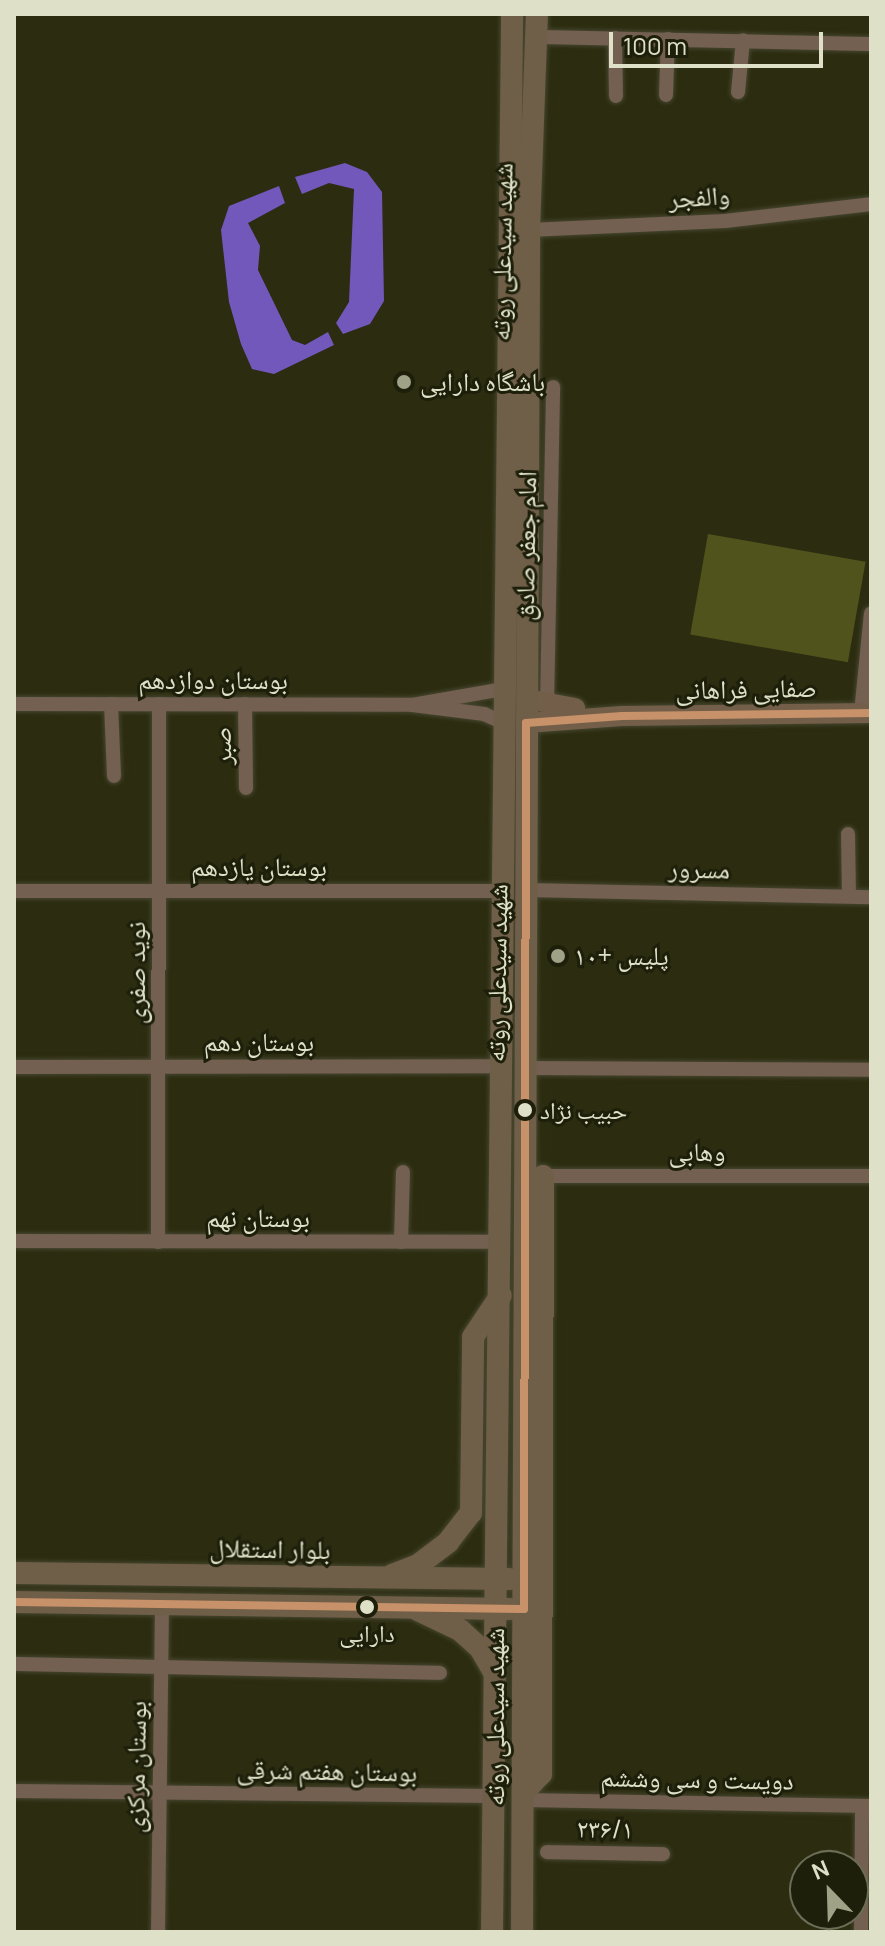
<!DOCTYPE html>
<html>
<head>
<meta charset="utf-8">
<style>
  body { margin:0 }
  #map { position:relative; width:885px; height:1946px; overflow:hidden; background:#2c2c10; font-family:Manrope,"Noto Naskh Arabic",sans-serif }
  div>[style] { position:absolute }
  .green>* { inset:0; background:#50531c; transform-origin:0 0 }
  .water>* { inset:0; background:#7258bb }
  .roads { filter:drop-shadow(0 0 2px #464630) drop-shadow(0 0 2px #464630) }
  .minor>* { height:14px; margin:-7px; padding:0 7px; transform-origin:7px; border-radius:7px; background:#736050 }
  .secondary>* { height:20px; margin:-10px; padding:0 10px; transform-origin:10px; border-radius:10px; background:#735f49 }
  .primary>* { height:22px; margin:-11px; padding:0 11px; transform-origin:11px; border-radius:11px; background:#705f48 }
  .bus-1>* { height:8px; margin:-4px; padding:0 4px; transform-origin:4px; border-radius:4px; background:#c7916a }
  .dots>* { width:22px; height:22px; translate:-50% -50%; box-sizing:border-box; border:4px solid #1e1f0a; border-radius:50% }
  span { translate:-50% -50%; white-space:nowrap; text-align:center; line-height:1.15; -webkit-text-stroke:6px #1e1f0a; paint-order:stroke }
  .bus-label { font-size:24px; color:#dee1c7 }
  .left { translate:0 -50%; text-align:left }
  .street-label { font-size:26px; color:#dee1c7 }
  .poi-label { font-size:26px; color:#dee1c7 }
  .frame { position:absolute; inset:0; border:16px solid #dee1c7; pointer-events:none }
  .north { position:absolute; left:789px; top:1850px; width:80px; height:80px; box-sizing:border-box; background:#1e1f0a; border:2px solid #6b6d56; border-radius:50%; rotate:337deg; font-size:22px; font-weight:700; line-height:32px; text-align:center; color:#dee1c7 }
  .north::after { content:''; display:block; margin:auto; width:28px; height:36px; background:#a0a287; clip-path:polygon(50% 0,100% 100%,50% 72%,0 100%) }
  .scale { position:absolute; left:609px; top:32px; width:214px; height:36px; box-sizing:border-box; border:4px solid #dee1c7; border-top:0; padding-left:10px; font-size:24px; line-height:28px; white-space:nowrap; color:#dee1c7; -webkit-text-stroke:6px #1e1f0a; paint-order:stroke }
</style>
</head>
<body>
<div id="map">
  <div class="green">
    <div style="left:708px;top:534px;width:160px;height:102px;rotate:10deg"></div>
  </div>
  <div class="water">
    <div style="clip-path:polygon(345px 163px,367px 172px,382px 192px,384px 301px,370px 324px,343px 334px,336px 323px,349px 302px,354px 189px,329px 183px,302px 194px,295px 177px)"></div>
    <div style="clip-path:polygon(279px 186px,285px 203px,248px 223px,260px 246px,258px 270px,292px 340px,305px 345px,328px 332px,334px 345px,274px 374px,252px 369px,241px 344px,229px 302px,221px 230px,229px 206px)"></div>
  </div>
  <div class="roads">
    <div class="minor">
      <div style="left:537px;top:37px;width:334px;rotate:1.2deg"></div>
      <div style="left:615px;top:38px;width:58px;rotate:89deg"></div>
      <div style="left:738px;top:92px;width:52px;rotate:-84.5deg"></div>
      <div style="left:666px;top:95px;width:56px;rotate:-88deg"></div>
      <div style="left:529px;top:230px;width:196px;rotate:-2.6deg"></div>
      <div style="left:725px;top:221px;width:147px;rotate:-6.6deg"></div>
      <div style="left:14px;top:704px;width:398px;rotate:0.1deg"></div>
      <div style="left:412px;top:705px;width:92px;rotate:-10deg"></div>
      <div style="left:111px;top:704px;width:72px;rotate:87.6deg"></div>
      <div style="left:245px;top:704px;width:84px;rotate:89.3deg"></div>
      <div style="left:412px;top:705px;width:73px;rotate:7.1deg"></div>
      <div style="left:484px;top:714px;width:20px;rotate:24deg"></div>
      <div style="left:547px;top:706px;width:319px;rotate:-88.9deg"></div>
      <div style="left:861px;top:713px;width:100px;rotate:-84.3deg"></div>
      <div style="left:848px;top:834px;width:62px;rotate:89.1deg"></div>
      <div style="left:526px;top:890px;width:345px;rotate:1.2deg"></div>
      <div style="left:14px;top:891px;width:490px"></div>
      <div style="left:14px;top:1067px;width:489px;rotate:-0.1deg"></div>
      <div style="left:524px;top:1068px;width:347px;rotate:0.3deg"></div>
      <div style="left:535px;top:1176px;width:336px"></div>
      <div style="left:14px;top:1241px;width:488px;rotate:0.1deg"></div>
      <div style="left:158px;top:1242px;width:538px;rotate:-89.89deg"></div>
      <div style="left:401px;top:1242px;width:70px;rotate:-88.4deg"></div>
      <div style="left:14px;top:1664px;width:426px;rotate:1.2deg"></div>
      <div style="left:14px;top:1791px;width:480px;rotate:0.6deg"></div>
      <div style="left:523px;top:1800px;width:348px;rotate:1deg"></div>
      <div style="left:547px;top:1852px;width:116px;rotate:1deg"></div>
      <div style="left:158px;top:1932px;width:329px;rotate:-89.3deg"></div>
      <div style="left:861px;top:1932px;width:126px;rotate:-89.5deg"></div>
    </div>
    <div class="secondary">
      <div style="left:527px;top:699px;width:49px;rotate:10.6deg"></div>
      <div style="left:526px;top:723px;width:96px;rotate:-4.2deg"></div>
      <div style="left:622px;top:716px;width:249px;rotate:-0.7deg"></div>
    </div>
    <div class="primary">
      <div style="left:14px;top:1573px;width:495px;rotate:0.7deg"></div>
      <div style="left:392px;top:1575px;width:28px;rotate:-21deg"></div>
      <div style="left:418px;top:1565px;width:38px;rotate:-37deg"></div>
      <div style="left:448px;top:1542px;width:37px;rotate:-52deg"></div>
      <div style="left:471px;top:1513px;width:176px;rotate:-89.3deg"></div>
      <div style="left:473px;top:1337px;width:50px;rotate:-56.3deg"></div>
      <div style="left:14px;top:1602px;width:495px;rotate:0.8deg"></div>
      <div style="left:418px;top:1610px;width:47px;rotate:25.5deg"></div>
      <div style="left:460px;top:1630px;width:27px;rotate:42deg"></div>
      <div style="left:480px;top:1648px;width:28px;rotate:60deg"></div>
      <div style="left:523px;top:1793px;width:26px;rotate:-47deg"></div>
      <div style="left:541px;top:1774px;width:598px;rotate:-89.81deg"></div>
      <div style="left:492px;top:1932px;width:1918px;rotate:-89.4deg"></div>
      <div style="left:522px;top:1932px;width:1702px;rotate:-89.76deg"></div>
      <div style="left:529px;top:230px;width:216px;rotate:-87.9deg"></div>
    </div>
  </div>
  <div class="bus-1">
    <div style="left:14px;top:1602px;width:510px;rotate:0.79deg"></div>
    <div style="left:524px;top:1609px;width:886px;rotate:-89.87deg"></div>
    <div style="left:526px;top:723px;width:96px;rotate:-4.2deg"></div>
    <div style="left:622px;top:716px;width:249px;rotate:-0.7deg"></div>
  </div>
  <div class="dots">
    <div style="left:404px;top:382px;background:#a0a287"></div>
    <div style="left:558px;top:956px;background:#a0a287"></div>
    <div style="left:525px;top:1110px;background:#dee1c7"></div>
    <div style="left:367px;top:1607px;background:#dee1c7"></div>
  </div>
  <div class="bus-label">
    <span class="left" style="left:540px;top:1110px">حبیب نژاد</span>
    <span style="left:367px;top:1633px">دارایی</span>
  </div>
  <div class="street-label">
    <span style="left:699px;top:197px;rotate:-4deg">والفجر</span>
    <span style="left:502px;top:252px;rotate:-89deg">شهید سیدعلی روته</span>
    <span style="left:526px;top:546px;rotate:-89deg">امام جعفر صادق</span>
    <span style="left:213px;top:680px">بوستان دوازدهم</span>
    <span style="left:746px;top:689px;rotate:-1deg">صفایی فراهانی</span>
    <span style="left:222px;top:746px;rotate:-91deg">صبر</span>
    <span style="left:259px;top:867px">بوستان یازدهم</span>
    <span style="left:699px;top:869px;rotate:1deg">مسرور</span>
    <span style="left:136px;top:973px;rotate:-90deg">نوید صفری</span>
    <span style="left:497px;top:973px;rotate:-89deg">شهید سیدعلی روته</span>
    <span style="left:259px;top:1042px">بوستان دهم</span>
    <span style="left:697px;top:1152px">وهابی</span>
    <span style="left:258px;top:1218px">بوستان نهم</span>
    <span style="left:270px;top:1549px;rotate:1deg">بلوار استقلال</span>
    <span style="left:495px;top:1717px;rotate:-90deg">شهید سیدعلی روته</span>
    <span style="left:136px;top:1767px;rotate:-89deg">بوستان مرکزی</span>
    <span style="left:327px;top:1771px;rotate:1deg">بوستان هفتم شرقی</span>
    <span style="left:697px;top:1779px;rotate:1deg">دویست و سی وششم</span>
    <span style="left:605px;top:1829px;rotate:1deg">۲۳۶/۱</span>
  </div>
  <div class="poi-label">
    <span class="left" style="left:420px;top:382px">باشگاه دارایی</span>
    <span class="left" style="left:574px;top:956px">پلیس +۱۰</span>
  </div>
  <div class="frame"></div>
  <div class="north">N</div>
  <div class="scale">100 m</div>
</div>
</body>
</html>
